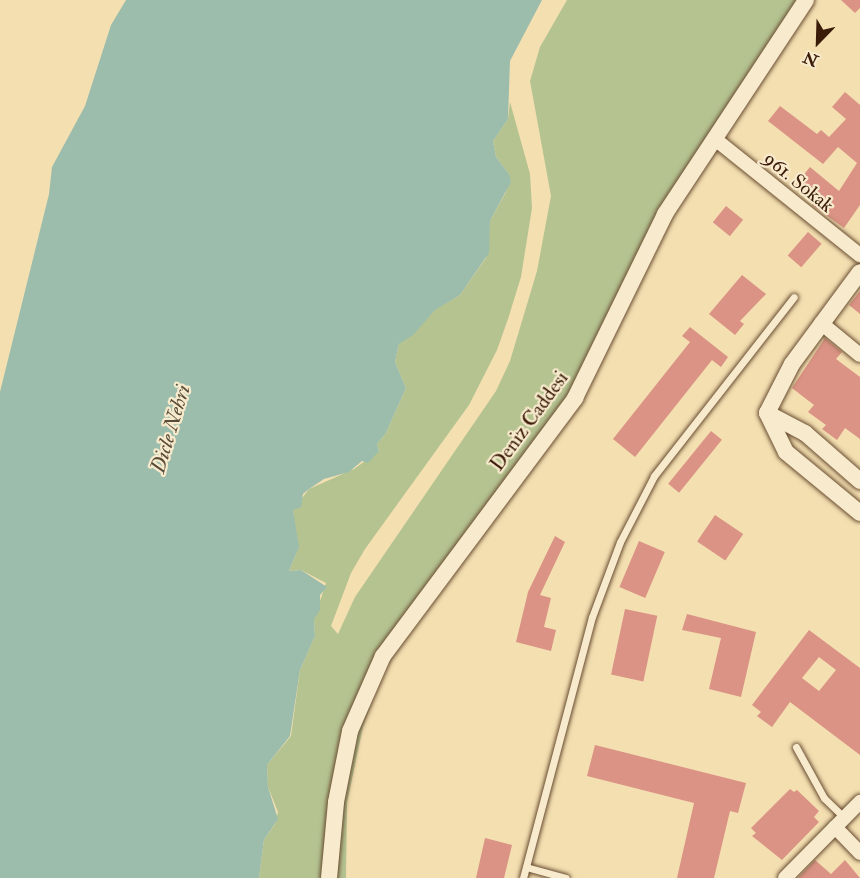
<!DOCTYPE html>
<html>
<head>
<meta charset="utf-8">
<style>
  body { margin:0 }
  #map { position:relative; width:860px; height:878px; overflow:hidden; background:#f4dfb1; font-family:"IM FELL Double Pica",serif }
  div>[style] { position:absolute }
  .green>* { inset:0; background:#b5c391 }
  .water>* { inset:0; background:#9cbdac }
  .building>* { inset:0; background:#da9384; transform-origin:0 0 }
  .roads { filter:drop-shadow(0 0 2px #694d32) drop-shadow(0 0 2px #694d32) }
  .service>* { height:7px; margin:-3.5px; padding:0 3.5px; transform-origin:3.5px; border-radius:3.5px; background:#f8eacc }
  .minor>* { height:14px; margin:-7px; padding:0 7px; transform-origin:7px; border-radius:7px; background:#f8eacc }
  .tertiary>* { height:16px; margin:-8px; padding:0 8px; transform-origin:8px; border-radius:8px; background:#f8eacc }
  span { translate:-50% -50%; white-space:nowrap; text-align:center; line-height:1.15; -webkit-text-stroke:4.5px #f8eacc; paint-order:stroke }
  .street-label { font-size:20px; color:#3b1c08 }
  .water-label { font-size:21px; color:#584c39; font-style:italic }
  .north { position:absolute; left:788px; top:12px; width:60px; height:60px; -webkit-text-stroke:4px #f8eacc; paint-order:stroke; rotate:203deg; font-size:16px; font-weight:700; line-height:24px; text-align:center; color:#3b1c08 }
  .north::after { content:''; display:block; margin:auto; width:21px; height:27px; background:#3b1c08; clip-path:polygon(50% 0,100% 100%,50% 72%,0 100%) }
</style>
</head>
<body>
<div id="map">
  <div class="green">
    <div style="clip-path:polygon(567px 0,806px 0,665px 214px,591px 371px,381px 675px,363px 727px,347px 803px,346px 878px,259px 878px,264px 840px,275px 824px,278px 812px,268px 787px,267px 765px,291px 736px,300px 670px,315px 636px,314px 619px,326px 583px,301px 570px,289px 571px,297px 552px,293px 510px,309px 489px,354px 469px,379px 451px,377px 444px,386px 433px,406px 388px,395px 362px,399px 344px,435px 309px,460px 295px,486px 258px,490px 221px,506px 192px,509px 174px,496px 157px,493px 141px,508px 119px,510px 102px,530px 174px,532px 208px,521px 277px,508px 319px,497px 350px,469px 405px,365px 549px,351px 573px,331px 626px,338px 634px,355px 597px,496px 391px,510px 361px,537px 271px,551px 196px,530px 81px,540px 47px)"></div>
  </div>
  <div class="water">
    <div style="clip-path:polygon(126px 0,542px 0,510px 61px,508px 119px,493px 141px,496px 157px,509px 174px,511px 182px,490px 221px,489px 253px,460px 295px,435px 310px,413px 335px,399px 344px,395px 362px,406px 388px,386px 433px,377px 444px,379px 451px,368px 463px,362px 461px,349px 472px,324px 479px,309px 489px,303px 494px,301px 507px,293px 510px,299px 547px,289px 571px,301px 570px,327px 587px,320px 595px,320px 610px,314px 619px,315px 636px,300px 670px,290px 736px,267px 765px,268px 787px,278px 819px,264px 840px,259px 878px,0 878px,0 392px,49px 194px,52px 167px,85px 106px,111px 25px)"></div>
  </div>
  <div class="building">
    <div style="clip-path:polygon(841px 0,860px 0,860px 8px,855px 13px)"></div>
    <div style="clip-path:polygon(845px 92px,860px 105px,860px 205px,844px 228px,812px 205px,815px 200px,796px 184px,810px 167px,839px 191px,857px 163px,838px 147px,823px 164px,768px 121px,780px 106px,817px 134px,821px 130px,829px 137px,846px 119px,832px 107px)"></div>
    <div style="left:726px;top:206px;width:22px;height:21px;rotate:39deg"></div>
    <div style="left:808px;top:232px;width:18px;height:31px;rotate:41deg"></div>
    <div style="clip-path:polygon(742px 275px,766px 294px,740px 321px,744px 324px,735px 335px,709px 314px)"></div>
    <div style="clip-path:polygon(860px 291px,860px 314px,849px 305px)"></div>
    <div style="clip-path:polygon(690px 327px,728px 357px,721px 367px,712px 360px,635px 457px,613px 439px,690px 342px,682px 336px)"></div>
    <div style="clip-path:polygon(825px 338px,842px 352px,836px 359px,860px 377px,860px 439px,845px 428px,837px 440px,822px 429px,826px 425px,808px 412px,814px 405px,792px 388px)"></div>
    <div style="left:711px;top:431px;width:14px;height:68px;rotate:39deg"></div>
    <div style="left:715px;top:515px;width:34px;height:32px;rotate:34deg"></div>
    <div style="clip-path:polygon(555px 536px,565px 542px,540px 595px,551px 598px,544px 627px,556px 630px,551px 651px,516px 642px,528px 592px)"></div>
    <div style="left:639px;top:541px;width:28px;height:50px;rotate:23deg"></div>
    <div style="left:625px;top:609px;width:33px;height:67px;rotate:12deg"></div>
    <div style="clip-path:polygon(687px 614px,756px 632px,741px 697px,709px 689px,721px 638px,682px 630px)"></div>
    <div style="clip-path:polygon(evenodd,809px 630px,860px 668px,860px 755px,790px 702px,772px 727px,757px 716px,761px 712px,752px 705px,809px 630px,819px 657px,836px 670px,819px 691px,802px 678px,819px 657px)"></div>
    <div style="clip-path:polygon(595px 745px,746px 783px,738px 813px,730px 811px,714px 878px,677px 878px,694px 803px,587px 776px)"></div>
    <div style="clip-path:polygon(790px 789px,794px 792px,797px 790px,819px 811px,814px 817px,819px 822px,782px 860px,752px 836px,756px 833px,751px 828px)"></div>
    <div style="clip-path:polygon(485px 838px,512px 845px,504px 878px,476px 878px)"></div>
    <div style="clip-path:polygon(815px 860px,831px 874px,845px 860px,860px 878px,798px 878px)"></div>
  </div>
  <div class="roads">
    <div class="service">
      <div style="left:796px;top:747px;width:58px;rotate:61.2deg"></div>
      <div style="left:824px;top:798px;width:29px;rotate:44deg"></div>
      <div style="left:526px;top:867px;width:41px;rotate:15.4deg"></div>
      <div style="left:523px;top:878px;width:270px;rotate:-75.2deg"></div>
      <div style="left:592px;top:617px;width:80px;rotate:-69.5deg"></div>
      <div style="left:620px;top:542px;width:74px;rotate:-62.7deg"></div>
      <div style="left:654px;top:476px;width:227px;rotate:-52deg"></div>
    </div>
    <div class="minor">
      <div style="left:715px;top:139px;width:186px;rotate:38.7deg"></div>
      <div style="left:821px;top:323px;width:50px;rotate:39.4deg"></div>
      <div style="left:835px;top:827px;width:36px;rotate:46deg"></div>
      <div style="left:785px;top:878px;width:107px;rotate:-45.4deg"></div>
    </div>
    <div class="tertiary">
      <div style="left:767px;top:413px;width:55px;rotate:-63deg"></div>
      <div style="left:792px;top:364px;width:114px;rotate:-53.5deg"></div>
      <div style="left:767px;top:413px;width:43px;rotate:64deg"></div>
      <div style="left:786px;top:452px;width:96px;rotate:39.5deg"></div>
      <div style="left:767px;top:413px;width:43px;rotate:27.8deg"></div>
      <div style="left:805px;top:433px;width:73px;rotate:41.1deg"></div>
      <div style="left:329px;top:878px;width:76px;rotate:-84.7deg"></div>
      <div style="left:336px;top:802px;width:72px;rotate:-78.8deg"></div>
      <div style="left:350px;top:731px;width:82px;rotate:-66.3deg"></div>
      <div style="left:383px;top:656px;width:322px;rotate:-53.3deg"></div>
      <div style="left:575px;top:398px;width:205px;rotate:-63.9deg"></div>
      <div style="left:665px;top:214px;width:256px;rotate:-56.6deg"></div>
    </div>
  </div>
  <div class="street-label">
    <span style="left:799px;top:182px;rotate:39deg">961. Sokak</span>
    <span style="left:529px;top:421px;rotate:-54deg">Deniz Caddesi</span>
  </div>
  <div class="water-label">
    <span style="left:171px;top:429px;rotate:-73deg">Dicle Nehri</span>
  </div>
  <div class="north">N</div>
</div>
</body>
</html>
